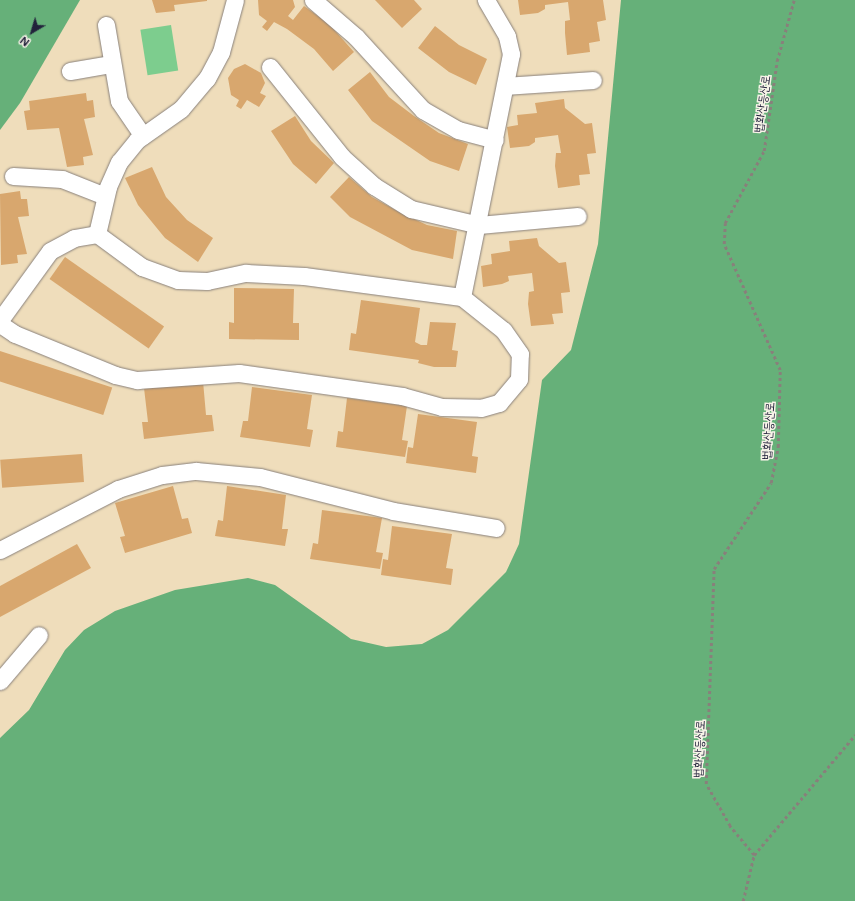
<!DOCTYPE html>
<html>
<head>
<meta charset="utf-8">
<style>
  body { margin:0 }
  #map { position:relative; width:855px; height:901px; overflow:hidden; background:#efddbb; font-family:Mali,"Poor Story",sans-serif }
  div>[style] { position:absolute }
  .green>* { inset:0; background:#7dcd8e; transform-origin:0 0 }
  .forest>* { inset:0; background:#66b079 }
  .building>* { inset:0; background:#d8a76e; transform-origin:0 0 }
  .path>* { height:2.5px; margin-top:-1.25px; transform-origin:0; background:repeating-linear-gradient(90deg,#88807b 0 3px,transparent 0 6px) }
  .roads { filter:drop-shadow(0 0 1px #88807b) drop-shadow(0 0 1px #88807b) }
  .minor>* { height:17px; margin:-8.5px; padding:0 8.5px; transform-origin:8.5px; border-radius:8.5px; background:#fff }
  span { translate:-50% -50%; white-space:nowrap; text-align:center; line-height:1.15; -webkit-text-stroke:3px #f7f3e8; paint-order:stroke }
  .street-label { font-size:12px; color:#22223b }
  .north { position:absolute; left:12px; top:12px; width:40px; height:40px; -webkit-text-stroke:3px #f7f3e8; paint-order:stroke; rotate:218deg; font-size:11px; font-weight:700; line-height:16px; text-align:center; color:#22223b }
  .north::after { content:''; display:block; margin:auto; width:14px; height:18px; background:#22223b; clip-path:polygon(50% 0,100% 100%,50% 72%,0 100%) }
</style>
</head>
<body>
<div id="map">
  <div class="green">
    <div style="left:171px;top:25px;width:46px;height:31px;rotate:81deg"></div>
  </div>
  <div class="forest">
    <div style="clip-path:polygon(0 0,80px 0,20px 103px,0 130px)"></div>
    <div style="clip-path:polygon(621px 0,855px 0,855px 901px,0 901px,0 738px,29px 710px,65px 650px,84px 630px,115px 611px,175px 590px,248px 578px,275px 585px,351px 639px,386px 647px,422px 644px,448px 630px,506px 572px,519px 544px,542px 380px,571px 350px,598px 244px)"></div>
  </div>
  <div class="building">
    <div style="clip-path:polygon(152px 0,207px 0,207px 1px,174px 5px,175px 11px,156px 13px)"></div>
    <div style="clip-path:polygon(258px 0,293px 0,295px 7px,288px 16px,293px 20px,304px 6px,329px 24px,354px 52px,333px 71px,314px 49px,287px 29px,274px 22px,267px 31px,262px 27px,267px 21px,259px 15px)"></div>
    <div style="clip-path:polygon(375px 0,414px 0,422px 9px,402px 28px)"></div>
    <div style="clip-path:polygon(518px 0,603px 0,606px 20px,597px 22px,600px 41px,589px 43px,590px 52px,567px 55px,565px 33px,565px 21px,570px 20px,568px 2px,545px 5px,545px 9px,538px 13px,520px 15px)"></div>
    <div style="clip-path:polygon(435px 26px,459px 45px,487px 59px,476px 85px,449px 72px,418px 48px)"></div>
    <div style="clip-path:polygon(245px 64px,261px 73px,265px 83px,260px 93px,266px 96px,259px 107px,247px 100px,241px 109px,236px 106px,239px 100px,231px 95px,228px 78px,234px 69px)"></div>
    <div style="clip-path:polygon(370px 72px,389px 97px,414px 116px,439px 133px,468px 144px,459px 171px,430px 161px,372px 121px,348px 90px)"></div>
    <div style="clip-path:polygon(86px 93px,87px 101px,93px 100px,95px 117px,84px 119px,93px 155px,83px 157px,84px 165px,67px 167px,59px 128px,27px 130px,24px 111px,30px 110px,29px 101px)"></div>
    <div style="clip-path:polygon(564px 99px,565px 108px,585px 124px,592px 123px,596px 153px,587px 154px,590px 174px,579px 175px,580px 185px,558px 188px,555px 166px,556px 153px,561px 153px,558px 135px,535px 138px,535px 142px,529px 146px,510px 148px,507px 127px,518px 125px,517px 115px,537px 113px,535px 103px)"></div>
    <div style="clip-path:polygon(295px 116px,311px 141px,334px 163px,316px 184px,293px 164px,271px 131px)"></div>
    <div style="clip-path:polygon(152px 167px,166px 197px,187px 220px,213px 238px,198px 262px,165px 238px,138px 205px,125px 178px)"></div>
    <div style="clip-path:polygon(349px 177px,372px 197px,399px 212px,427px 225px,457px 231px,453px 259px,412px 250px,350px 217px,330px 197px)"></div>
    <div style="clip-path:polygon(20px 191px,21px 199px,27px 199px,29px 216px,18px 217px,27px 254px,17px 255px,18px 263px,1px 265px,0 194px)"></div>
    <div style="clip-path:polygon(537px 238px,539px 246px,559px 263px,566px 262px,570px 292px,561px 293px,563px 313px,552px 314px,554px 324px,531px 326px,528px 304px,529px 292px,534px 291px,532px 273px,508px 276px,509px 281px,502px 284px,483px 287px,481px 266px,492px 264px,491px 254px,510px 251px,509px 241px)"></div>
    <div style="left:65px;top:257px;width:121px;height:27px;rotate:35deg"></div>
    <div style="clip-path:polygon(234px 288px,294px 289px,293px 323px,299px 323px,299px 340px,229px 339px,229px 322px,234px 323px)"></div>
    <div style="clip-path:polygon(361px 300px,420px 308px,415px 342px,421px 345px,427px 345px,430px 322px,456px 323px,452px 350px,458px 351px,456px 367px,434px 367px,418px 363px,419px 360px,349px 350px,351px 333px,356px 334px)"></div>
    <div style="left:0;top:351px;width:118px;height:29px;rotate:18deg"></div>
    <div style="clip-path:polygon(203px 381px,206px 415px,212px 415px,214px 431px,144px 439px,142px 422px,148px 422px,144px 388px)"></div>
    <div style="clip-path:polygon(252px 387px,312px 395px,307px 429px,313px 430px,310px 447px,240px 437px,243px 421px,248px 421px)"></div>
    <div style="clip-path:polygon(347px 398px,407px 406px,402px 440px,408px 441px,405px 457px,336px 447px,338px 431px,343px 432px)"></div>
    <div style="clip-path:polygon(418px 414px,477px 422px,472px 456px,478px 457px,476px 473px,406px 463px,408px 447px,413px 448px)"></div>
    <div style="left:82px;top:454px;width:28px;height:82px;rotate:86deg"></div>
    <div style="clip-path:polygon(173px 486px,182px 519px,188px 518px,192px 533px,125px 553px,120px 537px,125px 536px,115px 503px)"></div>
    <div style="clip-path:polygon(227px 486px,286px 495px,282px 529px,288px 529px,285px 546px,215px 536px,218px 520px,223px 521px)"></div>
    <div style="clip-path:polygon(322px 510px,382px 518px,376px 552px,383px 553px,380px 569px,310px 559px,313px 543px,318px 544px)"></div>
    <div style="clip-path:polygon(392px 526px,452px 534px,446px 568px,453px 569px,451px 585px,381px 575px,383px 559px,388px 560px)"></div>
    <div style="clip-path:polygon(77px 544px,91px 568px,0 617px,0 586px)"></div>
  </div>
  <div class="path">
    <div style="left:754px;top:855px;width:157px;rotate:-49.9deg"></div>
    <div style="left:743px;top:901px;width:47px;rotate:-76.6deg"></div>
    <div style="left:754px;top:855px;width:38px;rotate:-130deg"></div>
    <div style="left:730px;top:826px;width:48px;rotate:-119.7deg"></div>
    <div style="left:706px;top:784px;width:215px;rotate:-87.9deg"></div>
    <div style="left:714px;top:569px;width:103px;rotate:-56.5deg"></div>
    <div style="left:771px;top:483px;width:37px;rotate:-79deg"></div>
    <div style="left:778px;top:447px;width:77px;rotate:-88.5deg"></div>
    <div style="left:780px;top:370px;width:138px;rotate:-114deg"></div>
    <div style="left:724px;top:244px;width:21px;rotate:-87deg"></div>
    <div style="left:725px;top:223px;width:82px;rotate:-61.6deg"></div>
    <div style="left:764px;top:151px;width:91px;rotate:-81.8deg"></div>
    <div style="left:777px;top:61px;width:63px;rotate:-74.4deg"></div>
  </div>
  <div class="roads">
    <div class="minor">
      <div style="left:235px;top:0;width:54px;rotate:105.1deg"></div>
      <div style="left:221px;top:52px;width:30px;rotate:118deg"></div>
      <div style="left:207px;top:78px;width:40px;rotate:130deg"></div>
      <div style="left:181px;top:109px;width:54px;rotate:144.8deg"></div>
      <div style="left:137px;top:140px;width:28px;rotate:129deg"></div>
      <div style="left:119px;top:162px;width:27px;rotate:114deg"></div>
      <div style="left:108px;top:187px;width:48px;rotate:103.2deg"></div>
      <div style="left:97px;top:234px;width:56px;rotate:36.3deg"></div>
      <div style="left:142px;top:267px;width:38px;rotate:20deg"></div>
      <div style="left:178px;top:280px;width:29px;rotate:2deg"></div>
      <div style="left:207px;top:281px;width:40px;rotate:-12deg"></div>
      <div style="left:246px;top:273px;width:58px;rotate:3deg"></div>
      <div style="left:304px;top:276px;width:159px;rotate:7.6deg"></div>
      <div style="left:313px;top:0;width:57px;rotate:40.7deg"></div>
      <div style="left:356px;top:37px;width:99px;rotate:47.5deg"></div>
      <div style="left:423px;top:110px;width:40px;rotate:29.7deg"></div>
      <div style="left:458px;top:130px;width:38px;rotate:15deg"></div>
      <div style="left:106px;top:25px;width:77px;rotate:80.3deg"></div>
      <div style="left:119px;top:101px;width:42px;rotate:55.6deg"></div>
      <div style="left:270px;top:67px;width:115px;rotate:51.3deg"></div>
      <div style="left:342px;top:157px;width:43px;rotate:42.2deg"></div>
      <div style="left:374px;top:186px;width:44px;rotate:31.9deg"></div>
      <div style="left:411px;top:209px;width:70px;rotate:13.2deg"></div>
      <div style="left:479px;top:225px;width:99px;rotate:-5.2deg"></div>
      <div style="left:70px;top:71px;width:42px;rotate:-9.7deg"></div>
      <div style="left:505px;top:86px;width:88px;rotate:-3.9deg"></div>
      <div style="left:13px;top:176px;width:49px;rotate:3.5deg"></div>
      <div style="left:62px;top:179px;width:46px;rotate:21.6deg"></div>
      <div style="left:0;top:320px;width:85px;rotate:-54.1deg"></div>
      <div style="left:50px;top:251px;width:27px;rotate:-28deg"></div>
      <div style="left:74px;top:238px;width:23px;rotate:-10deg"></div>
      <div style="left:0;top:324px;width:18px;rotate:34deg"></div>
      <div style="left:15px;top:334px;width:108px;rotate:22.3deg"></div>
      <div style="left:115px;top:375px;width:23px;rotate:13deg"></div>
      <div style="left:137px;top:380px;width:102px;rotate:-3.9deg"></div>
      <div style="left:239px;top:373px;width:165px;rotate:8deg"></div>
      <div style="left:402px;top:396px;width:41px;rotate:15.4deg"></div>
      <div style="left:442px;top:407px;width:39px;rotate:1deg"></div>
      <div style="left:481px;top:408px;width:19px;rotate:-16deg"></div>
      <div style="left:499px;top:403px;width:31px;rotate:-50deg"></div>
      <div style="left:519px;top:379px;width:25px;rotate:-88deg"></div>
      <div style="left:520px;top:354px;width:29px;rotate:-125deg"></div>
      <div style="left:503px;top:330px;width:53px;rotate:-141.2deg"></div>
      <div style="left:462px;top:297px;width:248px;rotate:-78.6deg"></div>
      <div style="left:511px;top:54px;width:18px;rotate:-103deg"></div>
      <div style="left:507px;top:36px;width:42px;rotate:-120.3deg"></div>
      <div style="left:0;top:550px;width:133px;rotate:-27.3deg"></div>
      <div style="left:118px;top:489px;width:46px;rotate:-17.7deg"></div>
      <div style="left:162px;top:475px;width:34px;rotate:-7deg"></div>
      <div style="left:196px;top:471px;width:64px;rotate:5.4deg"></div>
      <div style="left:260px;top:477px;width:137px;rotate:14.3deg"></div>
      <div style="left:393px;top:511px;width:104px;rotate:9.4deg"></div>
      <div style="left:0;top:681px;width:60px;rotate:-49.7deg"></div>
    </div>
  </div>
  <div class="street-label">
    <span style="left:762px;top:104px;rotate:-82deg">법화산등산로</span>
    <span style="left:768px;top:431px;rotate:-86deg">법화산등산로</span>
    <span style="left:699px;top:749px;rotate:-87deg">법화산등산로</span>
  </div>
  <div class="north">N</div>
</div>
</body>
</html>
